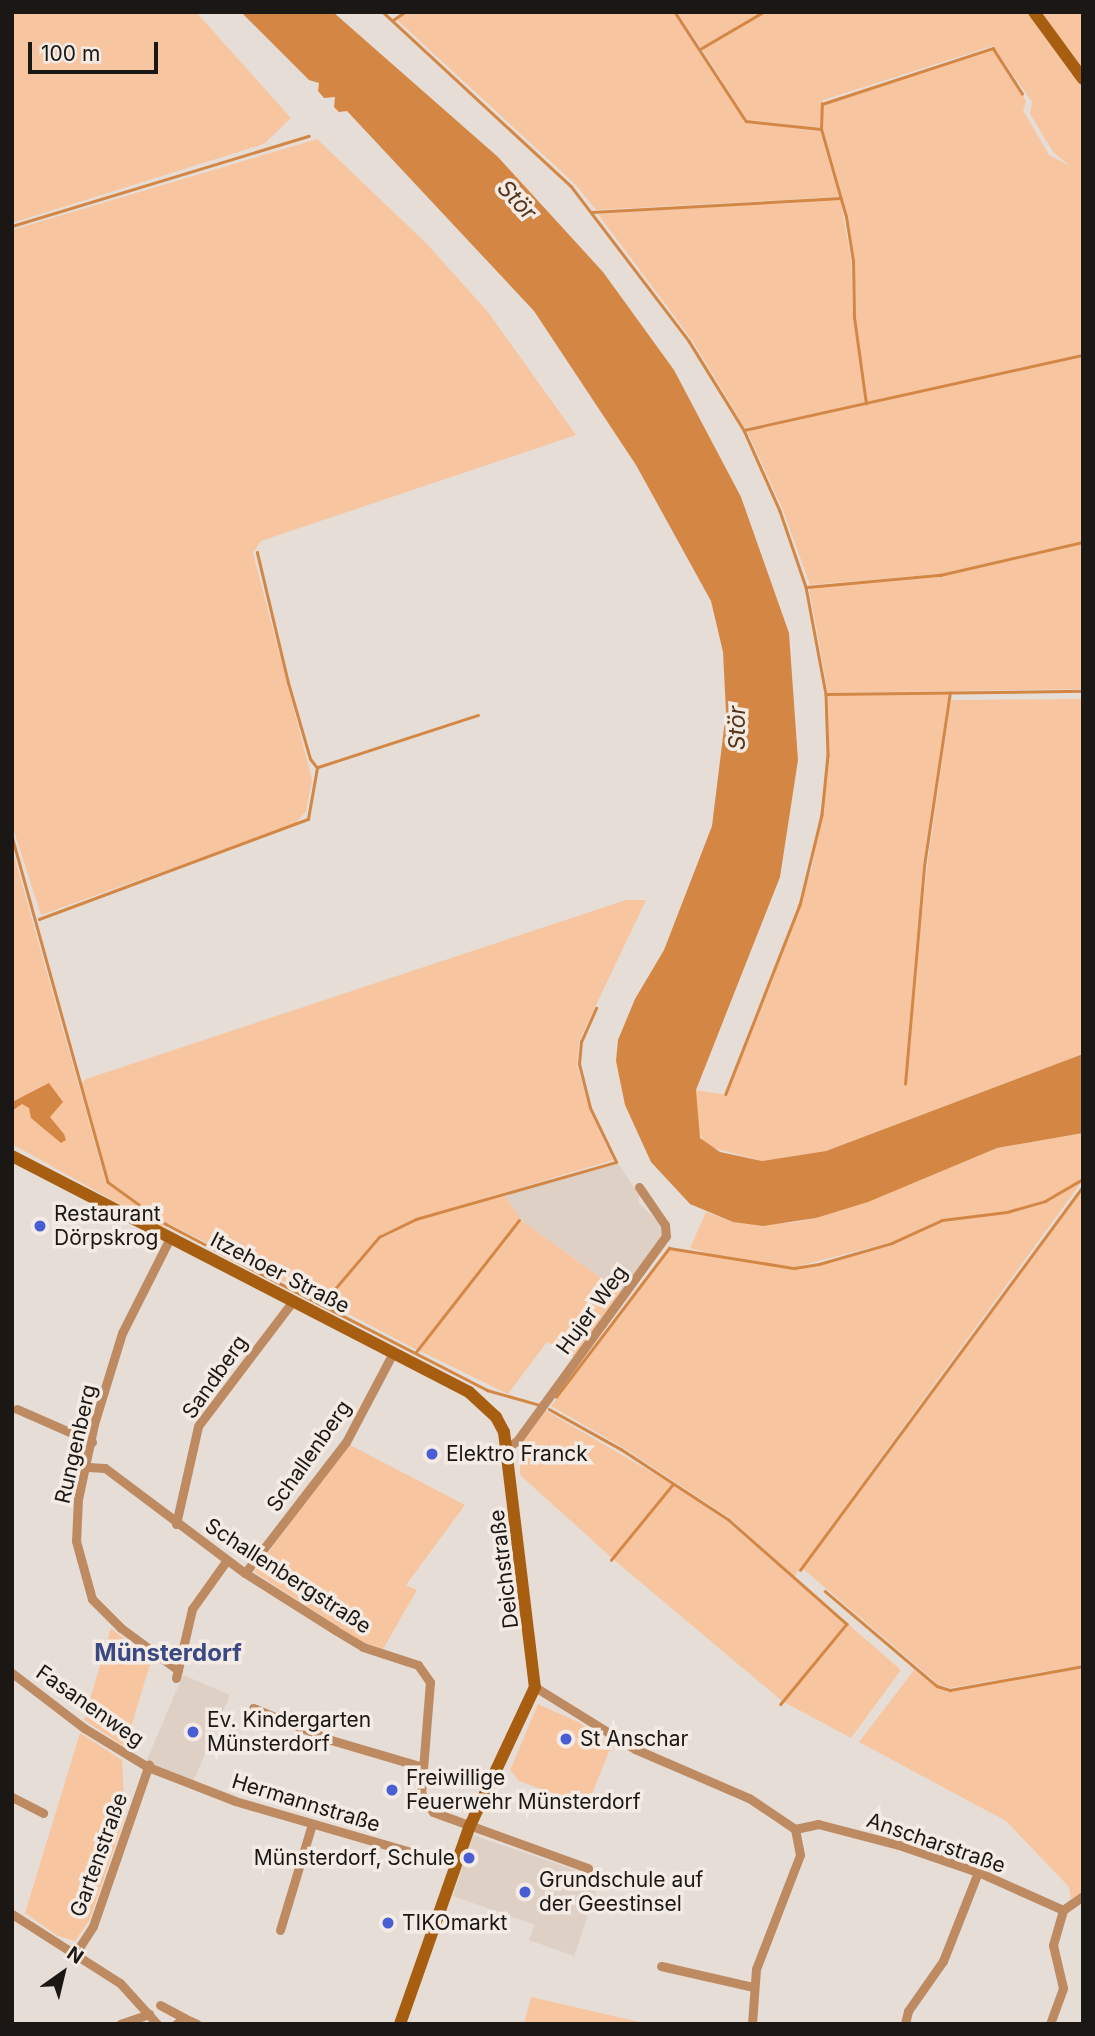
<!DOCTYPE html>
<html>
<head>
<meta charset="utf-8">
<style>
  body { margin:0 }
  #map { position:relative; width:1095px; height:2036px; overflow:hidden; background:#e6ddd7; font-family:Inter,sans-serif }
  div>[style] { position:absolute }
  .built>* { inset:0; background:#dfd0c5; transform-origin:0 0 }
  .green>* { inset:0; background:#f7c6a1 }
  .water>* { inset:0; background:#d48745 }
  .stream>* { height:2.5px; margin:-1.25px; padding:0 1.25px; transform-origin:1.25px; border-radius:1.25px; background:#d48745 }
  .street>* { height:9px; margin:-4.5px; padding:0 4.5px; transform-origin:4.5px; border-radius:4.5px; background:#bd8a62 }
  .secondary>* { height:12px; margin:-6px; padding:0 6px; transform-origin:6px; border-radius:6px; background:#a85e11 }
  .dots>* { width:19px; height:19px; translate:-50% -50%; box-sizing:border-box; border:4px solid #f3ebe4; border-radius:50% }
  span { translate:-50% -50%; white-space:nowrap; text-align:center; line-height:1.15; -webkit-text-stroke:7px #f3ebe4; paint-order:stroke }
  .poi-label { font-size:21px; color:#1a1715 }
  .left { translate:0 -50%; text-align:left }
  .right { translate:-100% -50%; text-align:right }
  .street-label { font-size:21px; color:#1a1715 }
  .water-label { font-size:23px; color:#57361b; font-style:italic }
  .quarter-label { font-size:24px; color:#3a4984; font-weight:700 }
  .frame { position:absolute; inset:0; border:14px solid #1a1715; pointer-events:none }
  .north { position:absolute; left:28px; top:1938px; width:70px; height:70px; -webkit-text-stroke:5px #f3ebe4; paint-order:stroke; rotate:34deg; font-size:19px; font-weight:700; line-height:28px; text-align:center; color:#1a1715 }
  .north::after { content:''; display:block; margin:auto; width:24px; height:32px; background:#1a1715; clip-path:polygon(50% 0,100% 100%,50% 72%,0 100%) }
  .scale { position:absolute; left:28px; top:42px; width:130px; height:32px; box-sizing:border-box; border:4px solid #1a1715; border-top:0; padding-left:9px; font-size:21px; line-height:24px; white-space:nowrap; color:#1a1715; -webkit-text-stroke:5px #f3ebe4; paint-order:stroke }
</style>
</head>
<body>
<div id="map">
  <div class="built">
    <div style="clip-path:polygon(618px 1163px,639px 1195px,639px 1203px,661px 1225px,664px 1235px,623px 1294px,521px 1220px,504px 1195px)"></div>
    <div style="left:183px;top:1675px;width:51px;height:98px;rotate:23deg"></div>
    <div style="clip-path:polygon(473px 1835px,587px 1874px,597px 1888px,574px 1956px,529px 1940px,535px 1925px,453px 1896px)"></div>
  </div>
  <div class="green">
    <div style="clip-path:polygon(12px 12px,196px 12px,291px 118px,264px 144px,12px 223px)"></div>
    <div style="clip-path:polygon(407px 12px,674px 12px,745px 122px,820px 131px,839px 197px,596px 210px,575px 184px,396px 19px)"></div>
    <div style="clip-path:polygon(677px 12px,761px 12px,701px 48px)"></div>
    <div style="clip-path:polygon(765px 12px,1083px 12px,1083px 354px,867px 403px,855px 317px,853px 260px,847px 217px,822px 129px,824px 102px,992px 49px,1026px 101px,1023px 110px,1049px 155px,1070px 166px,1053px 152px,1030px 114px,1032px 102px,993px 46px,823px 100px,820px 128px,747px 120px,702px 49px)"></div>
    <div style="clip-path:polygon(317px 139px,426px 243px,488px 312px,576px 435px,261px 541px,253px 553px,312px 779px,306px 811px,295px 824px,41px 915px,12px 825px,12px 230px)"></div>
    <div style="clip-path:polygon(840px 199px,851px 259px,853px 316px,865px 403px,745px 428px,692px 340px,598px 214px)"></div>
    <div style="clip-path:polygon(1083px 356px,1083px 541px,940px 574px,810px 585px,783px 510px,747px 431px)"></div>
    <div style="clip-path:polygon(1083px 543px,1083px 689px,828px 693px,809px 588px,941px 576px)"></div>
    <div style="clip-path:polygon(949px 694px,923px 866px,904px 1084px,927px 867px,951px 700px,1083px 699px,1083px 1054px,826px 1151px,762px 1161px,706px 1146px,696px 1128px,696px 1090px,727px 1095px,812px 869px,829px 755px,828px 695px)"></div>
    <div style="clip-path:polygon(12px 848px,106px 1183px,164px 1225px,162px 1228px,12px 1144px,14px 1109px,22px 1104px,49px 1117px,58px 1108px,19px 1098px,12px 1102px)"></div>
    <div style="clip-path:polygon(626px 900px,646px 900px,579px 1041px,577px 1065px,589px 1108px,613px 1160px,416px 1219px,378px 1237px,323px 1301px,167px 1223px,109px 1181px,82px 1083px,86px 1079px)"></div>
    <div style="clip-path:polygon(1083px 1133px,1083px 1179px,1045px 1200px,1007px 1212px,942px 1219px,892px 1242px,795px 1267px,729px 1259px,690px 1248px,706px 1212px,733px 1222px,790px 1223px,816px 1218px,997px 1148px)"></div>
    <div style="clip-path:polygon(1083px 1180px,794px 1577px,731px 1519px,622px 1447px,551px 1406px,670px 1249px,794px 1268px,819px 1265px,892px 1244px,942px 1221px,1007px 1213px,1045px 1202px)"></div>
    <div style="clip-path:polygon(1083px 1188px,1083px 1665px,950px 1688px,938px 1684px,802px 1568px)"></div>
    <div style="clip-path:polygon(504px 1195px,520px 1218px,417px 1350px,326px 1302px,379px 1240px,416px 1221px)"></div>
    <div style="clip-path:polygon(521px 1220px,623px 1294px,574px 1357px,547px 1342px,508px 1394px,418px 1350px)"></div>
    <div style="clip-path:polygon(543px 1409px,672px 1484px,612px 1558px,520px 1475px,520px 1441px)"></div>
    <div style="clip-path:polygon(348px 1444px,465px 1505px,406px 1585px,417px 1590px,383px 1649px,362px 1642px,254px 1572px)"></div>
    <div style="clip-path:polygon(674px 1485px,728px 1522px,846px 1624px,782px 1701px,613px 1559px)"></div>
    <div style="clip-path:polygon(848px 1624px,901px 1670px,851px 1738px,784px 1702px)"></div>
    <div style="clip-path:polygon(111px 1628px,151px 1661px,125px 1747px,84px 1720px)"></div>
    <div style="clip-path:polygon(1083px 1667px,1083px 1892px,1071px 1899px,1069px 1887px,1006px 1821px,859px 1742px,914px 1670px,950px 1691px)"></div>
    <div style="clip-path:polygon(538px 1704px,580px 1723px,611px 1747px,587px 1806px,519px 1781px,510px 1770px)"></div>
    <div style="clip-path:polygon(80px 1733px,122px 1760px,125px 1816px,90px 1919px,75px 1941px,58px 1936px,25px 1913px)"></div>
    <div style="clip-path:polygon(531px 1997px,648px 2024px,524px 2024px)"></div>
  </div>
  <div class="water">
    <div style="clip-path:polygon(241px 12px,333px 12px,498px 157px,603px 272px,674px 370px,741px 497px,789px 633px,798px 760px,780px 877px,696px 1090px,700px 1138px,720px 1152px,762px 1161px,826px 1151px,1083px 1054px,1083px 1133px,997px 1148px,868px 1202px,816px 1218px,763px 1226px,733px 1222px,690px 1204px,651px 1162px,625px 1105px,616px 1061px,618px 1040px,635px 999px,664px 950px,712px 826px,726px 712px,723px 652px,711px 601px,636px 465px,534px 311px,347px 111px,339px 112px,334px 107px,335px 97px,324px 98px,318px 91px,319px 83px,309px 80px)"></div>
    <div style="clip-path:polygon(49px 1083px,63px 1102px,50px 1117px,64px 1134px,66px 1140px,61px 1143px,31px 1118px,29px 1108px,22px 1104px,12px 1111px,12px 1102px)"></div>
  </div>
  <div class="stream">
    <div style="left:383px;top:12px;width:256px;rotate:42.8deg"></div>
    <div style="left:571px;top:186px;width:195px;rotate:52.7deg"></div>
    <div style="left:689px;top:341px;width:105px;rotate:58.3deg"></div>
    <div style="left:744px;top:430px;width:89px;rotate:66deg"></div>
    <div style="left:780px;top:511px;width:80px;rotate:71.1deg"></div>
    <div style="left:806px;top:587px;width:109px;rotate:79.4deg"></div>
    <div style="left:826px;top:694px;width:61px;rotate:88.1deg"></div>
    <div style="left:828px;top:755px;width:60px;rotate:95.7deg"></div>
    <div style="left:822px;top:815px;width:93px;rotate:103.7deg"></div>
    <div style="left:800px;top:905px;width:203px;rotate:111.4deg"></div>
    <div style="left:675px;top:12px;width:130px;rotate:56.9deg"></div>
    <div style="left:746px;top:121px;width:75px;rotate:6.1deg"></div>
    <div style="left:393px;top:20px;width:14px;rotate:-34deg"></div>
    <div style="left:700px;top:49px;width:73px;rotate:-30.4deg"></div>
    <div style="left:592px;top:212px;width:249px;rotate:-3.2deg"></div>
    <div style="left:12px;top:226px;width:310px;rotate:-16.9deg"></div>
    <div style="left:866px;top:404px;width:88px;rotate:-97.9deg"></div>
    <div style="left:854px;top:317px;width:56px;rotate:-91deg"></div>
    <div style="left:853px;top:261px;width:45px;rotate:-99deg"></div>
    <div style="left:846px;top:217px;width:91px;rotate:-105.9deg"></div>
    <div style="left:821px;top:129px;width:25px;rotate:-88deg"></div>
    <div style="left:822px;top:104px;width:180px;rotate:-18.1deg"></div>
    <div style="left:993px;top:48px;width:54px;rotate:57.2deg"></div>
    <div style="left:744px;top:430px;width:347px;rotate:-12.5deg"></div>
    <div style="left:807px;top:587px;width:134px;rotate:-5.2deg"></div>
    <div style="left:940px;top:575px;width:147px;rotate:-13deg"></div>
    <div style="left:827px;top:694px;width:256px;rotate:-0.7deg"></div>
    <div style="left:318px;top:767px;width:168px;rotate:-18deg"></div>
    <div style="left:12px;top:836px;width:359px;rotate:74.5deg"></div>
    <div style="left:108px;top:1182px;width:72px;rotate:35.9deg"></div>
    <div style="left:166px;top:1224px;width:95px;rotate:27.6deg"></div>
    <div style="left:250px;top:1268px;width:267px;rotate:27.2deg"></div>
    <div style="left:487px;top:1390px;width:55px;rotate:15.8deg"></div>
    <div style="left:39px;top:919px;width:287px;rotate:-20.4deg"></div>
    <div style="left:308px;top:819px;width:52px;rotate:-80deg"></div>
    <div style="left:317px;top:768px;width:11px;rotate:-128deg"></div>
    <div style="left:310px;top:759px;width:79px;rotate:-106.1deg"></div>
    <div style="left:288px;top:683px;width:134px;rotate:-103.4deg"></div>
    <div style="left:905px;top:1084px;width:219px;rotate:-85deg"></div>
    <div style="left:924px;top:866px;width:175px;rotate:-81.5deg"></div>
    <div style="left:322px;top:1304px;width:88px;rotate:-49.6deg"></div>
    <div style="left:379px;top:1237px;width:41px;rotate:-25.9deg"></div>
    <div style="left:416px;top:1219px;width:208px;rotate:-15.9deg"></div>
    <div style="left:616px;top:1162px;width:60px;rotate:-115.7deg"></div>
    <div style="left:590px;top:1108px;width:45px;rotate:-104deg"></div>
    <div style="left:579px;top:1064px;width:22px;rotate:-85deg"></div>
    <div style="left:581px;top:1042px;width:37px;rotate:-66deg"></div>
    <div style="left:416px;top:1352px;width:167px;rotate:-52deg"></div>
    <div style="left:556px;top:1397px;width:187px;rotate:-52.8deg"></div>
    <div style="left:669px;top:1248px;width:127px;rotate:9.1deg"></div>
    <div style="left:794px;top:1268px;width:25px;rotate:-9deg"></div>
    <div style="left:819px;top:1264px;width:76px;rotate:-16deg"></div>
    <div style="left:892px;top:1243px;width:55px;rotate:-24.7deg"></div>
    <div style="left:942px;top:1220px;width:65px;rotate:-7deg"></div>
    <div style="left:1007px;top:1212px;width:40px;rotate:-16deg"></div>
    <div style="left:1045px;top:1201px;width:44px;rotate:-30.1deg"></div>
    <div style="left:549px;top:1409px;width:82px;rotate:29.1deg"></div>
    <div style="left:621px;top:1449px;width:129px;rotate:33.3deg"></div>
    <div style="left:729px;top:1520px;width:157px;rotate:41.4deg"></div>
    <div style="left:847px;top:1624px;width:104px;rotate:129.5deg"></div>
    <div style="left:611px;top:1560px;width:98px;rotate:-50.8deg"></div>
    <div style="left:800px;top:1570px;width:477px;rotate:-53.6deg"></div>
    <div style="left:825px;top:1591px;width:147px;rotate:40.3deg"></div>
    <div style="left:937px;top:1686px;width:14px;rotate:17deg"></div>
    <div style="left:950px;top:1690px;width:135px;rotate:-10.2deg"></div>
  </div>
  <div class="street">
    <div style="left:170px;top:1238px;width:106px;rotate:116.8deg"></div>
    <div style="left:122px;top:1333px;width:95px;rotate:107.1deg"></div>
    <div style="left:94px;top:1424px;width:77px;rotate:102deg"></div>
    <div style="left:78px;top:1499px;width:42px;rotate:92.7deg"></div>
    <div style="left:76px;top:1541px;width:60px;rotate:74.6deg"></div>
    <div style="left:92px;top:1599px;width:41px;rotate:45deg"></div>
    <div style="left:121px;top:1628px;width:71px;rotate:36.4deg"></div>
    <div style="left:17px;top:1409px;width:82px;rotate:23.7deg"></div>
    <div style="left:508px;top:1447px;width:11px;rotate:-34deg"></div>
    <div style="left:517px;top:1441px;width:253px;rotate:-54deg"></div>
    <div style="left:666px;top:1236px;width:11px;rotate:-95deg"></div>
    <div style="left:665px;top:1225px;width:46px;rotate:-124.4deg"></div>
    <div style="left:88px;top:1467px;width:17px;rotate:3deg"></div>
    <div style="left:105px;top:1468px;width:175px;rotate:36.9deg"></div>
    <div style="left:245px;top:1573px;width:107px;rotate:32.3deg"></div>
    <div style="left:335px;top:1630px;width:33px;rotate:31deg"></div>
    <div style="left:363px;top:1647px;width:58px;rotate:18.1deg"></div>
    <div style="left:418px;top:1665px;width:21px;rotate:55deg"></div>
    <div style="left:430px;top:1682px;width:111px;rotate:94.6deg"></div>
    <div style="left:421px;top:1793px;width:22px;rotate:58deg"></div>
    <div style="left:433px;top:1812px;width:165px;rotate:19.9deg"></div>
    <div style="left:176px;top:1524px;width:100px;rotate:-77.3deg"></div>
    <div style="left:198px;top:1426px;width:157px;rotate:-52.8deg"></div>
    <div style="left:245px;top:1573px;width:165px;rotate:-52.4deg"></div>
    <div style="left:346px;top:1442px;width:101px;rotate:-62.2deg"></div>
    <div style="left:12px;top:1673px;width:91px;rotate:37.4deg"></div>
    <div style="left:84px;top:1728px;width:75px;rotate:31.4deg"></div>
    <div style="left:148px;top:1767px;width:93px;rotate:21.3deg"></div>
    <div style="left:235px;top:1801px;width:230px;rotate:16.2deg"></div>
    <div style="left:176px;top:1678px;width:71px;rotate:-76.9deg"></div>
    <div style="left:192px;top:1609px;width:60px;rotate:-54.5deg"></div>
    <div style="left:535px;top:1687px;width:118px;rotate:31.8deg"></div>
    <div style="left:635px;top:1749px;width:124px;rotate:23.3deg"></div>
    <div style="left:749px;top:1798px;width:55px;rotate:34deg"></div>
    <div style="left:795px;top:1829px;width:26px;rotate:79deg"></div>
    <div style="left:800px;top:1855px;width:122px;rotate:111.1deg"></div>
    <div style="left:756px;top:1969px;width:55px;rotate:94.2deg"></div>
    <div style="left:253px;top:1708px;width:84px;rotate:22.3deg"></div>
    <div style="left:331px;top:1740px;width:96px;rotate:16.4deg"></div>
    <div style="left:12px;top:1797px;width:35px;rotate:27deg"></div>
    <div style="left:795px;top:1829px;width:24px;rotate:-12deg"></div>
    <div style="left:818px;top:1824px;width:84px;rotate:14.5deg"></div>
    <div style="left:899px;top:1845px;width:83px;rotate:18.9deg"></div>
    <div style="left:978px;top:1872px;width:93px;rotate:24.1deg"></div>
    <div style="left:1063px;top:1910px;width:24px;rotate:-35deg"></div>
    <div style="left:12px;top:1914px;width:128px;rotate:32.6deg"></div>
    <div style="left:120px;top:1983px;width:55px;rotate:47.9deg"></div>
    <div style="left:280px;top:1930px;width:111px;rotate:-73.2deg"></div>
    <div style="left:75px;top:1954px;width:33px;rotate:-57deg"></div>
    <div style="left:93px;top:1926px;width:171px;rotate:-70.9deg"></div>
    <div style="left:661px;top:1966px;width:94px;rotate:12.9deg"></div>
    <div style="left:160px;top:2005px;width:27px;rotate:28deg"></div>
    <div style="left:120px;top:2024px;width:31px;rotate:-19deg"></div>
    <div style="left:176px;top:2024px;width:10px;rotate:-37deg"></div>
    <div style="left:184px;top:2018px;width:14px;rotate:25deg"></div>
    <div style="left:905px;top:2024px;width:13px;rotate:-77deg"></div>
    <div style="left:908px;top:2011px;width:61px;rotate:-55deg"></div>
    <div style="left:943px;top:1961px;width:96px;rotate:-68.5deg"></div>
    <div style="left:1050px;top:2024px;width:38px;rotate:-70deg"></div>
    <div style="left:1063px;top:1988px;width:44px;rotate:-103.1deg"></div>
    <div style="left:1053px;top:1945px;width:36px;rotate:-74deg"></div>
  </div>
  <div class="secondary">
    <div style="left:1034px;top:12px;width:83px;rotate:53.8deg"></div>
    <div style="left:12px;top:1156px;width:514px;rotate:27.31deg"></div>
    <div style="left:469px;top:1392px;width:37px;rotate:43deg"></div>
    <div style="left:496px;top:1417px;width:17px;rotate:62deg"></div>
    <div style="left:504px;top:1432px;width:257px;rotate:83.1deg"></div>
    <div style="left:535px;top:1687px;width:156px;rotate:115.1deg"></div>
    <div style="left:469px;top:1828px;width:208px;rotate:109.4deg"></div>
  </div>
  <div class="dots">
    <div style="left:40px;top:1226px;background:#485ed2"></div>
    <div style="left:432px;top:1454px;background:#485ed2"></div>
    <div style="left:193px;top:1732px;background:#485ed2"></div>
    <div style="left:566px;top:1739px;background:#485ed2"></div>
    <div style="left:392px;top:1790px;background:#485ed2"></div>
    <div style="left:469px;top:1858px;background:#485ed2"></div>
    <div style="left:525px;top:1892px;background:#485ed2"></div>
    <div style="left:388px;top:1923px;background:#485ed2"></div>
  </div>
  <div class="poi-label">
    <span class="left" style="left:54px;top:1226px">Restaurant<br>Dörpskrog</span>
    <span class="left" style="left:446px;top:1454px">Elektro Franck</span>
    <span class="left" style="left:207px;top:1732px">Ev. Kindergarten<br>Münsterdorf</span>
    <span class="left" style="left:580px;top:1739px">St Anschar</span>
    <span class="left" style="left:406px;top:1790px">Freiwillige<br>Feuerwehr Münsterdorf</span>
    <span class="right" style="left:455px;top:1858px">Münsterdorf, Schule</span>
    <span class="left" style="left:539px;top:1892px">Grundschule auf<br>der Geestinsel</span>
    <span class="left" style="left:402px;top:1923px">TIKOmarkt</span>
  </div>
  <div class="street-label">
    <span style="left:280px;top:1273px;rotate:27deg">Itzehoer Straße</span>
    <span style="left:592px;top:1310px;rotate:-54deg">Hujer Weg</span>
    <span style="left:215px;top:1377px;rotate:-55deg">Sandberg</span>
    <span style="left:76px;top:1444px;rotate:-77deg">Rungenberg</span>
    <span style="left:309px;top:1456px;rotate:-55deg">Schallenberg</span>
    <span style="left:504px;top:1569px;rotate:-97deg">Deichstraße</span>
    <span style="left:288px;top:1576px;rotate:33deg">Schallenbergstraße</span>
    <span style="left:90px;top:1706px;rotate:35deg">Fasanenweg</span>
    <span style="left:306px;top:1803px;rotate:17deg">Hermannstraße</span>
    <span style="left:936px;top:1843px;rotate:19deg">Anscharstraße</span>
    <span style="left:99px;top:1855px;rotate:-70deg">Gartenstraße</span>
  </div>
  <div class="water-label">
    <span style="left:517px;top:200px;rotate:47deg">Stör</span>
    <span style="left:737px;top:728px;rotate:-90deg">Stör</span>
  </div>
  <div class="quarter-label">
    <span style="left:168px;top:1653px">Münsterdorf</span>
  </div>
  <div class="frame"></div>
  <div class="north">N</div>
  <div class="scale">100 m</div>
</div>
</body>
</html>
